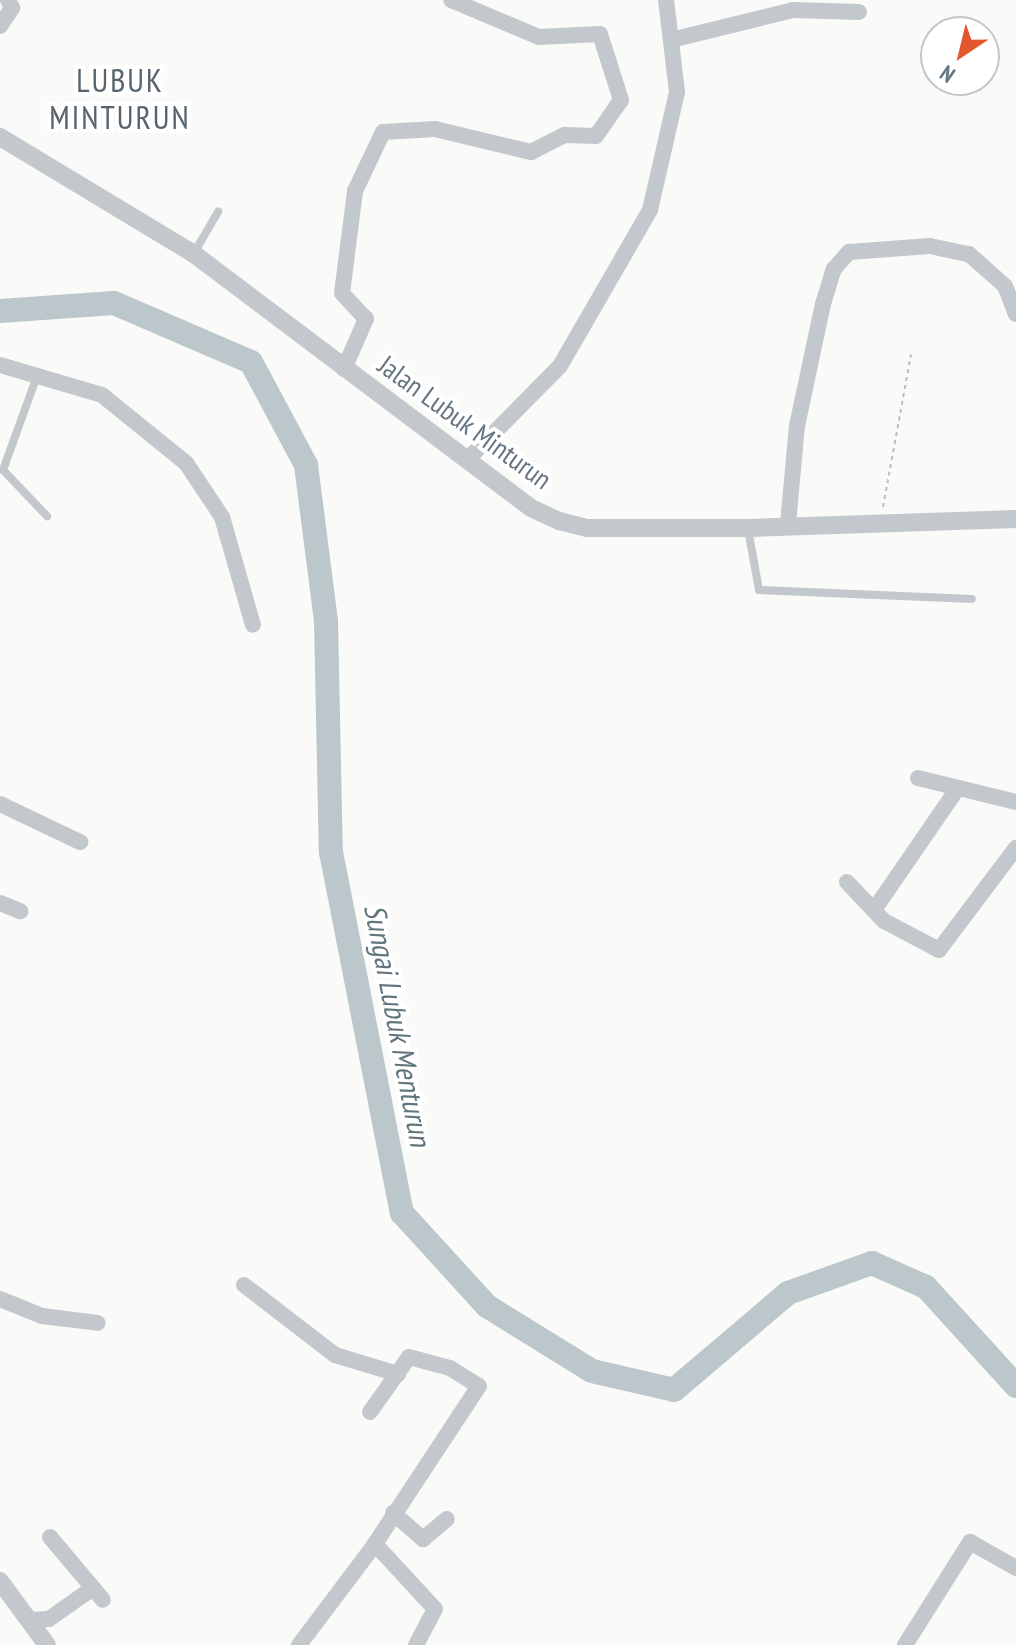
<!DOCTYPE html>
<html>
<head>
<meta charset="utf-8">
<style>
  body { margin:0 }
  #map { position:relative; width:1016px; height:1645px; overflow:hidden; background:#fafaf8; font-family:"PT Sans Narrow",sans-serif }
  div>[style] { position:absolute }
  .river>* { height:24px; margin:-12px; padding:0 12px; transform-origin:12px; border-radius:12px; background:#bbc7cb }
  .path>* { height:2px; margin-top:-1px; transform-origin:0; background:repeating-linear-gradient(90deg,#bbbfc2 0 4px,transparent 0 8px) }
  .service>* { height:8px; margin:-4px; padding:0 4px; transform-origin:4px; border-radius:4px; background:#c3c8cc }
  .minor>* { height:16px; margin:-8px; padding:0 8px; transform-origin:8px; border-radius:8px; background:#c3c8cc }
  .tertiary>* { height:18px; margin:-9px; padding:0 9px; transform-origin:9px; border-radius:9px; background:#c3c8cc }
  span { translate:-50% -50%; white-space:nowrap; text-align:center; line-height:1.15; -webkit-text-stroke:8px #fff; paint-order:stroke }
  .street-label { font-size:28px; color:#657683 }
  .water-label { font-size:30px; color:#60757c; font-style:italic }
  .quarter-label { font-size:32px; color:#57646e; letter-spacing:2px }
  .north { position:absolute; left:920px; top:16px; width:80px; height:80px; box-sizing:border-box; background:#fff; border:2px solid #c1c8cd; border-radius:50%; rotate:215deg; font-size:22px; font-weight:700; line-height:32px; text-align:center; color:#657683 }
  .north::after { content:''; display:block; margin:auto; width:28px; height:36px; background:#e4572e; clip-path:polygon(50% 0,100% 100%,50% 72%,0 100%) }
</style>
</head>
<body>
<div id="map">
  <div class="river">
    <div style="left:0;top:311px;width:114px;rotate:-4deg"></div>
    <div style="left:114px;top:303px;width:149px;rotate:23.3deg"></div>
    <div style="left:251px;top:362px;width:117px;rotate:61.9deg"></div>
    <div style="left:306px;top:465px;width:158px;rotate:82.7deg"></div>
    <div style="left:326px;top:622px;width:230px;rotate:88.8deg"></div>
    <div style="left:331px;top:852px;width:368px;rotate:78.9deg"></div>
    <div style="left:402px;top:1213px;width:126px;rotate:47.6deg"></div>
    <div style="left:487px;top:1306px;width:123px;rotate:31.8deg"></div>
    <div style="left:592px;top:1371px;width:84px;rotate:13deg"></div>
    <div style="left:674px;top:1390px;width:150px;rotate:-40.4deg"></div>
    <div style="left:788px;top:1293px;width:89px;rotate:-19.7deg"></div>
    <div style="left:872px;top:1263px;width:59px;rotate:24deg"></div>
    <div style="left:926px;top:1287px;width:134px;rotate:47.7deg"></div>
  </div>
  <div class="path">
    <div style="left:883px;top:507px;width:155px;rotate:-79.6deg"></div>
  </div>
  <div class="service">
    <div style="left:194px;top:253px;width:48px;rotate:-59.7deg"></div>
    <div style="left:37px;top:376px;width:100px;rotate:109.9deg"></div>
    <div style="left:3px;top:470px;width:64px;rotate:46.3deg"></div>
    <div style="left:748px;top:529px;width:62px;rotate:79.8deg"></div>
    <div style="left:759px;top:590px;width:213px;rotate:2.4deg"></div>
  </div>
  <div class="minor">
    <div style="left:0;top:26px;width:22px;rotate:-56deg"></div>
    <div style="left:12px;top:8px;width:9px;rotate:-117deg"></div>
    <div style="left:675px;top:39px;width:122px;rotate:-13.8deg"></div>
    <div style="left:793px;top:10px;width:66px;rotate:1.7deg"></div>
    <div style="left:0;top:365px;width:106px;rotate:16.4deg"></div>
    <div style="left:102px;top:395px;width:108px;rotate:39deg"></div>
    <div style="left:186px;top:463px;width:65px;rotate:56.3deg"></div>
    <div style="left:222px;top:517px;width:112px;rotate:74deg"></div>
    <div style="left:344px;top:369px;width:55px;rotate:-66.3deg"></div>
    <div style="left:366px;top:319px;width:35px;rotate:-133deg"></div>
    <div style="left:342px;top:293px;width:103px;rotate:-82.7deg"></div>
    <div style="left:355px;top:191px;width:65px;rotate:-64.6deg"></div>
    <div style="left:383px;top:132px;width:52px;rotate:-3.3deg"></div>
    <div style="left:435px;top:129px;width:99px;rotate:13.5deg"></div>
    <div style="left:531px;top:152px;width:38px;rotate:-27deg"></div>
    <div style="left:565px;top:135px;width:31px;rotate:2deg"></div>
    <div style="left:596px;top:136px;width:44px;rotate:-55.2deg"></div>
    <div style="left:621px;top:100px;width:69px;rotate:-107.7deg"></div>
    <div style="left:600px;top:34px;width:61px;rotate:177.2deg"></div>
    <div style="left:539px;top:37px;width:95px;rotate:-157.2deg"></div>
    <div style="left:467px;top:460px;width:132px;rotate:-45.3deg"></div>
    <div style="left:560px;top:366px;width:180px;rotate:-60deg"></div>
    <div style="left:650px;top:210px;width:121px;rotate:-77.1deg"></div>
    <div style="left:677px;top:92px;width:93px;rotate:-96.8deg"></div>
    <div style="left:788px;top:524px;width:98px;rotate:-84.8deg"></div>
    <div style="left:797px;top:426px;width:125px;rotate:-78deg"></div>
    <div style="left:823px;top:304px;width:37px;rotate:-73deg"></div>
    <div style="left:834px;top:269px;width:23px;rotate:-49deg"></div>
    <div style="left:849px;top:252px;width:81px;rotate:-4.2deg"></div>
    <div style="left:930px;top:246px;width:40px;rotate:12deg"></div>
    <div style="left:969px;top:254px;width:48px;rotate:41.6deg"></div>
    <div style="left:1005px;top:286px;width:30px;rotate:69deg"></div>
    <div style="left:918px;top:778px;width:101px;rotate:13.8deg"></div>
    <div style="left:0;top:804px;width:89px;rotate:25.4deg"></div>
    <div style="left:847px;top:882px;width:54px;rotate:46.5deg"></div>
    <div style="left:884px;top:921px;width:62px;rotate:27.8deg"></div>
    <div style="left:939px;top:950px;width:128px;rotate:-53deg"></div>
    <div style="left:0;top:903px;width:22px;rotate:22deg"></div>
    <div style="left:874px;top:910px;width:148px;rotate:-55.5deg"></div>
    <div style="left:244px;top:1285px;width:115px;rotate:37.6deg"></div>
    <div style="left:335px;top:1355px;width:66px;rotate:16.8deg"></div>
    <div style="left:0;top:1299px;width:45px;rotate:22deg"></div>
    <div style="left:42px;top:1316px;width:56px;rotate:7.1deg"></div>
    <div style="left:370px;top:1412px;width:67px;rotate:-54.7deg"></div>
    <div style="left:409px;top:1357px;width:42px;rotate:15deg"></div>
    <div style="left:450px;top:1368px;width:34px;rotate:32deg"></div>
    <div style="left:479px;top:1386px;width:189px;rotate:123.4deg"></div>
    <div style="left:393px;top:1513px;width:40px;rotate:41deg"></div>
    <div style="left:423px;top:1539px;width:31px;rotate:-40deg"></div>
    <div style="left:50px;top:1537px;width:82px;rotate:49.9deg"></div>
    <div style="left:29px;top:1620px;width:20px;rotate:-3deg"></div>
    <div style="left:49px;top:1619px;width:54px;rotate:-35.2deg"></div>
    <div style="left:299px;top:1645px;width:126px;rotate:-53deg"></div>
    <div style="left:375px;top:1544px;width:88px;rotate:47.3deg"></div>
    <div style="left:435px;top:1609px;width:41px;rotate:117.8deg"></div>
    <div style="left:905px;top:1645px;width:122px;rotate:-57.7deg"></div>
    <div style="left:970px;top:1542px;width:53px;rotate:29.5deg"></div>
  </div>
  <div class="tertiary">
    <div style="left:0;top:137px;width:227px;rotate:31.1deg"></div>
    <div style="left:194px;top:254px;width:422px;rotate:37deg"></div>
    <div style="left:531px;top:508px;width:31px;rotate:25deg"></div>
    <div style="left:559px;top:521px;width:29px;rotate:14deg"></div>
    <div style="left:587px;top:528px;width:161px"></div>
    <div style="left:748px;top:528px;width:268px;rotate:-1.9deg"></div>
    <div style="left:0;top:1581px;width:79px;rotate:53.7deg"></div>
  </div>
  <div class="street-label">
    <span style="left:465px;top:422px;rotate:36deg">Jalan Lubuk Minturun</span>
  </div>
  <div class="water-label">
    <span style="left:398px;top:1025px;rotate:79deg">Sungai Lubuk Menturun</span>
  </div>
  <div class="quarter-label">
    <span style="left:120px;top:99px">LUBUK<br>MINTURUN</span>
  </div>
  <div class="north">N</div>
</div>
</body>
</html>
